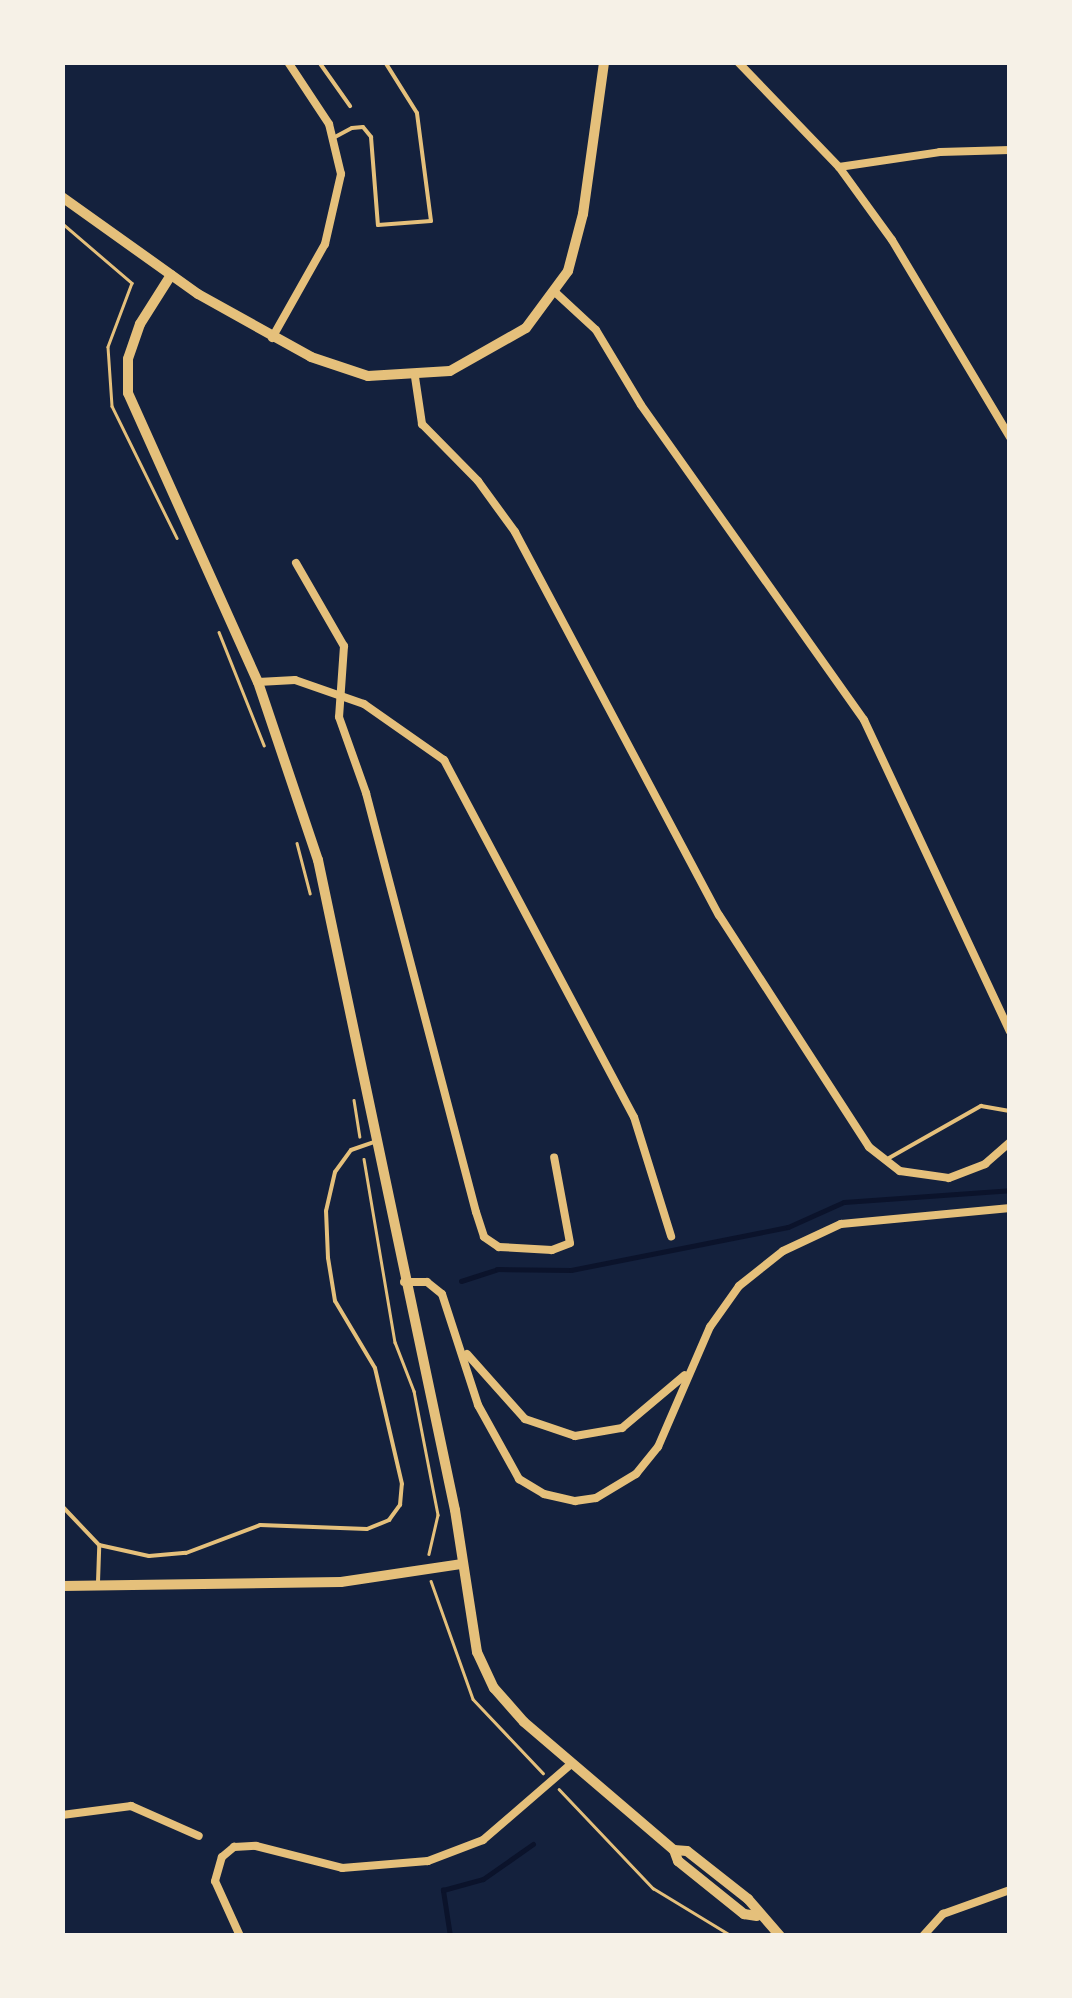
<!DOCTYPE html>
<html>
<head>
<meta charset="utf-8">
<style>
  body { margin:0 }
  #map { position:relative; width:1072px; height:1998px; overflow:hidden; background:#14213d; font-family:"DejaVu Sans",sans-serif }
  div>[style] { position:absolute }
  .stream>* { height:5px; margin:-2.5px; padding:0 2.5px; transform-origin:2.5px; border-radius:2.5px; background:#0b132b }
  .path>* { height:2.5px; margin:-1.25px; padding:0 1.25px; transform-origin:1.25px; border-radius:1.25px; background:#e5c07b }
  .service>* { height:4px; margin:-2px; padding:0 2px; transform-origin:2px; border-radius:2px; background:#e5c07b }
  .minor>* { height:8px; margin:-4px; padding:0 4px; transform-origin:4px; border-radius:4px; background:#e5c07b }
  .tertiary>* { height:10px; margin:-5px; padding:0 5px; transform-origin:5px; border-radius:5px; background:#e5c07b }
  span { translate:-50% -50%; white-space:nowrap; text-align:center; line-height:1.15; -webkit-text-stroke:10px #f6f1e7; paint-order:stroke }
  .frame { position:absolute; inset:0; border:65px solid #f6f1e7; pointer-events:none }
</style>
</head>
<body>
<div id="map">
  <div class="stream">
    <div style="left:461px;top:1281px;width:38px;rotate:-18deg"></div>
    <div style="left:497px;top:1269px;width:74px;rotate:0.8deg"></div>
    <div style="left:571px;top:1270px;width:221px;rotate:-11.2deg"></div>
    <div style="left:788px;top:1227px;width:61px;rotate:-24.1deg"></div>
    <div style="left:844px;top:1202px;width:166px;rotate:-4.1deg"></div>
    <div style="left:450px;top:1936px;width:47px;rotate:-98.7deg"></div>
    <div style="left:443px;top:1890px;width:41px;rotate:-15.4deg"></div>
    <div style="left:483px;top:1879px;width:61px;rotate:-35deg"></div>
  </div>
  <div class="path">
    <div style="left:62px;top:223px;width:92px;rotate:40.6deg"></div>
    <div style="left:132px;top:283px;width:68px;rotate:110.6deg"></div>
    <div style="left:108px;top:347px;width:59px;rotate:86.1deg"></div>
    <div style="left:112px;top:406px;width:147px;rotate:63.8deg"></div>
    <div style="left:219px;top:632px;width:122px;rotate:68.3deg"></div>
    <div style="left:297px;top:843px;width:52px;rotate:75.4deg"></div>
    <div style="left:354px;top:1100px;width:37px;rotate:81deg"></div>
    <div style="left:364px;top:1159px;width:186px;rotate:80.4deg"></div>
    <div style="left:395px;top:1342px;width:53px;rotate:68.8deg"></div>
    <div style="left:414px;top:1391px;width:126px;rotate:79deg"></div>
    <div style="left:438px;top:1515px;width:40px;rotate:103deg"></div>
    <div style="left:431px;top:1581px;width:125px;rotate:70.4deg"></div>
    <div style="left:473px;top:1699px;width:102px;rotate:46.6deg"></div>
    <div style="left:559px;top:1789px;width:137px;rotate:46.5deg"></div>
    <div style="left:653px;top:1888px;width:92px;rotate:31.3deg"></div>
  </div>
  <div class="service">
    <div style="left:319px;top:62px;width:54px;rotate:54.8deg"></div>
    <div style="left:335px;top:137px;width:19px;rotate:-28deg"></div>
    <div style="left:352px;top:128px;width:11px;rotate:-5deg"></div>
    <div style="left:363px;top:127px;width:13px;rotate:51deg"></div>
    <div style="left:371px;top:137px;width:88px;rotate:85.5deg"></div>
    <div style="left:378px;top:225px;width:53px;rotate:-4.3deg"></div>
    <div style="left:431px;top:221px;width:109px;rotate:-97.4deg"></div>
    <div style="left:417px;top:113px;width:60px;rotate:-122.1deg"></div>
    <div style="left:889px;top:1158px;width:106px;rotate:-29.5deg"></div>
    <div style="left:981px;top:1106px;width:29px;rotate:10deg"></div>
    <div style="left:62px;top:1506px;width:54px;rotate:46.5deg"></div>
    <div style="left:98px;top:1582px;width:37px;rotate:-88deg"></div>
    <div style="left:99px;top:1545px;width:51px;rotate:12.4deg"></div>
    <div style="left:149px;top:1556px;width:37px;rotate:-5deg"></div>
    <div style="left:186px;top:1553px;width:79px;rotate:-20.7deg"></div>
    <div style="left:260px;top:1525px;width:107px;rotate:2.1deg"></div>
    <div style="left:367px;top:1529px;width:24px;rotate:-22deg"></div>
    <div style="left:389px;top:1520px;width:19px;rotate:-54deg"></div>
    <div style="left:400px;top:1505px;width:21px;rotate:-85deg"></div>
    <div style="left:402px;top:1484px;width:119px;rotate:-103.1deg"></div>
    <div style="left:375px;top:1368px;width:78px;rotate:-120.8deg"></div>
    <div style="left:335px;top:1301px;width:44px;rotate:-99.2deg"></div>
    <div style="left:328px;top:1258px;width:47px;rotate:-92.4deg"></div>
    <div style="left:326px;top:1211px;width:40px;rotate:-77deg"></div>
    <div style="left:335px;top:1172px;width:27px;rotate:-54deg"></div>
    <div style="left:351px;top:1150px;width:24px;rotate:-19deg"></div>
  </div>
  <div class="minor">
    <div style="left:738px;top:62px;width:146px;rotate:46.1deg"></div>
    <div style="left:839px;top:167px;width:90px;rotate:54deg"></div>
    <div style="left:892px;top:240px;width:230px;rotate:59.1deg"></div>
    <div style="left:839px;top:167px;width:102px;rotate:-8.4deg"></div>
    <div style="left:940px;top:152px;width:70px;rotate:-1.6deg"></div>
    <div style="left:556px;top:293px;width:54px;rotate:42.8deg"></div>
    <div style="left:596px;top:330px;width:87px;rotate:59deg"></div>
    <div style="left:641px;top:405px;width:386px;rotate:54.7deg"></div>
    <div style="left:864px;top:720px;width:344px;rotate:64.9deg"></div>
    <div style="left:272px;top:338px;width:108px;rotate:-60.6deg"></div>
    <div style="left:325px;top:244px;width:72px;rotate:-77.1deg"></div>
    <div style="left:341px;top:174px;width:51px;rotate:-103.5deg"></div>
    <div style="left:329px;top:124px;width:74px;rotate:-123.5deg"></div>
    <div style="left:415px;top:377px;width:48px;rotate:81.5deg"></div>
    <div style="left:422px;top:424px;width:80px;rotate:45.5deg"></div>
    <div style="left:478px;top:481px;width:63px;rotate:54deg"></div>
    <div style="left:515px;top:532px;width:434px;rotate:62deg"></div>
    <div style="left:719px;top:915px;width:276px;rotate:57.1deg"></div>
    <div style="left:869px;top:1147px;width:39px;rotate:38deg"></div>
    <div style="left:900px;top:1171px;width:49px;rotate:8.1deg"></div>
    <div style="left:949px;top:1178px;width:39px;rotate:-21deg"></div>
    <div style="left:985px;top:1164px;width:33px;rotate:-41deg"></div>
    <div style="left:296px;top:563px;width:96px;rotate:60deg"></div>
    <div style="left:344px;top:646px;width:71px;rotate:94deg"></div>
    <div style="left:339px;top:717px;width:81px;rotate:70.4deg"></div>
    <div style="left:366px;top:793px;width:433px;rotate:75.3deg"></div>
    <div style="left:476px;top:1212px;width:26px;rotate:72deg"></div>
    <div style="left:484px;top:1237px;width:18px;rotate:34deg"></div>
    <div style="left:499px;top:1247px;width:53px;rotate:3.2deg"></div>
    <div style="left:552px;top:1250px;width:19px;rotate:-21deg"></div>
    <div style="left:570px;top:1243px;width:87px;rotate:-100.5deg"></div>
    <div style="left:258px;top:682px;width:37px;rotate:-3deg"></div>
    <div style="left:295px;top:680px;width:73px;rotate:19.2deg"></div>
    <div style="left:364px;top:704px;width:98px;rotate:35deg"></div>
    <div style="left:444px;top:760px;width:404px;rotate:62deg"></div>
    <div style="left:634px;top:1117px;width:125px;rotate:72.7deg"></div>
    <div style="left:404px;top:1282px;width:23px"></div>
    <div style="left:427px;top:1282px;width:19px;rotate:39deg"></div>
    <div style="left:442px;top:1294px;width:117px;rotate:72deg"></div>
    <div style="left:478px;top:1405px;width:85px;rotate:61deg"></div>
    <div style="left:519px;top:1479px;width:29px;rotate:31deg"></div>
    <div style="left:544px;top:1494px;width:32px;rotate:13deg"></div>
    <div style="left:575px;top:1501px;width:21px;rotate:-8deg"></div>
    <div style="left:596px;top:1498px;width:47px;rotate:-31deg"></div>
    <div style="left:636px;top:1474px;width:35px;rotate:-51deg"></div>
    <div style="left:658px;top:1447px;width:131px;rotate:-66.6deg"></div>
    <div style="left:710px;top:1327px;width:50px;rotate:-54.7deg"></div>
    <div style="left:739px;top:1286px;width:56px;rotate:-38.5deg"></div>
    <div style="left:783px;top:1251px;width:64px;rotate:-25deg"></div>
    <div style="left:841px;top:1224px;width:170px;rotate:-5.4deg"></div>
    <div style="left:467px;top:1354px;width:87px;rotate:48.3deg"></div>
    <div style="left:525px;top:1419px;width:53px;rotate:18.8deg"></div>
    <div style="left:575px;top:1436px;width:48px;rotate:-9.7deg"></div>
    <div style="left:622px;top:1428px;width:82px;rotate:-40.1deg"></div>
    <div style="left:62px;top:1815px;width:70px;rotate:-7.4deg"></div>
    <div style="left:131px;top:1806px;width:74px;rotate:23.8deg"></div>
    <div style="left:240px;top:1936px;width:60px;rotate:-114.4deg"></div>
    <div style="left:215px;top:1881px;width:25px;rotate:-74deg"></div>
    <div style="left:222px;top:1857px;width:16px;rotate:-40deg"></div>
    <div style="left:234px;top:1847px;width:22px;rotate:-3deg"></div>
    <div style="left:256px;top:1846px;width:89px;rotate:14.3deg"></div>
    <div style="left:342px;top:1868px;width:86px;rotate:-4.7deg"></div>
    <div style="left:428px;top:1861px;width:59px;rotate:-20.9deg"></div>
    <div style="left:483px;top:1840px;width:115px;rotate:-40.8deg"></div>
    <div style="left:923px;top:1936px;width:30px;rotate:-48deg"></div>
    <div style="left:943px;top:1914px;width:71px;rotate:-19.7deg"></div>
  </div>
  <div class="tertiary">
    <div style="left:62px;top:197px;width:167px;rotate:35.5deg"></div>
    <div style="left:198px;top:294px;width:129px;rotate:29.1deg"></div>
    <div style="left:311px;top:357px;width:60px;rotate:18.4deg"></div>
    <div style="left:368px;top:376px;width:82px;rotate:-3.5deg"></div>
    <div style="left:450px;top:371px;width:87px;rotate:-29.5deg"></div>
    <div style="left:526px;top:328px;width:71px;rotate:-53.6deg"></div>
    <div style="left:568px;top:271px;width:59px;rotate:-75.3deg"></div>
    <div style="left:583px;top:214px;width:153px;rotate:-82.1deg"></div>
    <div style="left:171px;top:275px;width:58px;rotate:122.3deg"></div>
    <div style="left:140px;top:324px;width:37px;rotate:109deg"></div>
    <div style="left:128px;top:359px;width:34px;rotate:90deg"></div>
    <div style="left:128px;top:393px;width:317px;rotate:65.8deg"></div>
    <div style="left:258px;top:682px;width:188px;rotate:71.4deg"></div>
    <div style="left:318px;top:860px;width:664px;rotate:78.1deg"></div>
    <div style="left:455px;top:1510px;width:144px;rotate:81.2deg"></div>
    <div style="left:477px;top:1652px;width:40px;rotate:65deg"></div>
    <div style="left:494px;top:1688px;width:45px;rotate:48.6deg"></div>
    <div style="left:524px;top:1722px;width:197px;rotate:40.5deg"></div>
    <div style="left:674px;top:1850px;width:12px;rotate:70deg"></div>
    <div style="left:678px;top:1861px;width:85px;rotate:38.8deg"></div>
    <div style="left:744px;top:1914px;width:13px;rotate:9deg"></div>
    <div style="left:62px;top:1586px;width:279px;rotate:-0.8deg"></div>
    <div style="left:341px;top:1582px;width:121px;rotate:-8.5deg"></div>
    <div style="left:674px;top:1850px;width:13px;rotate:4deg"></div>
    <div style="left:687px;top:1851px;width:78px;rotate:38.2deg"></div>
    <div style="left:748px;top:1899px;width:49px;rotate:49.1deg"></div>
  </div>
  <div class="frame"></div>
</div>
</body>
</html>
